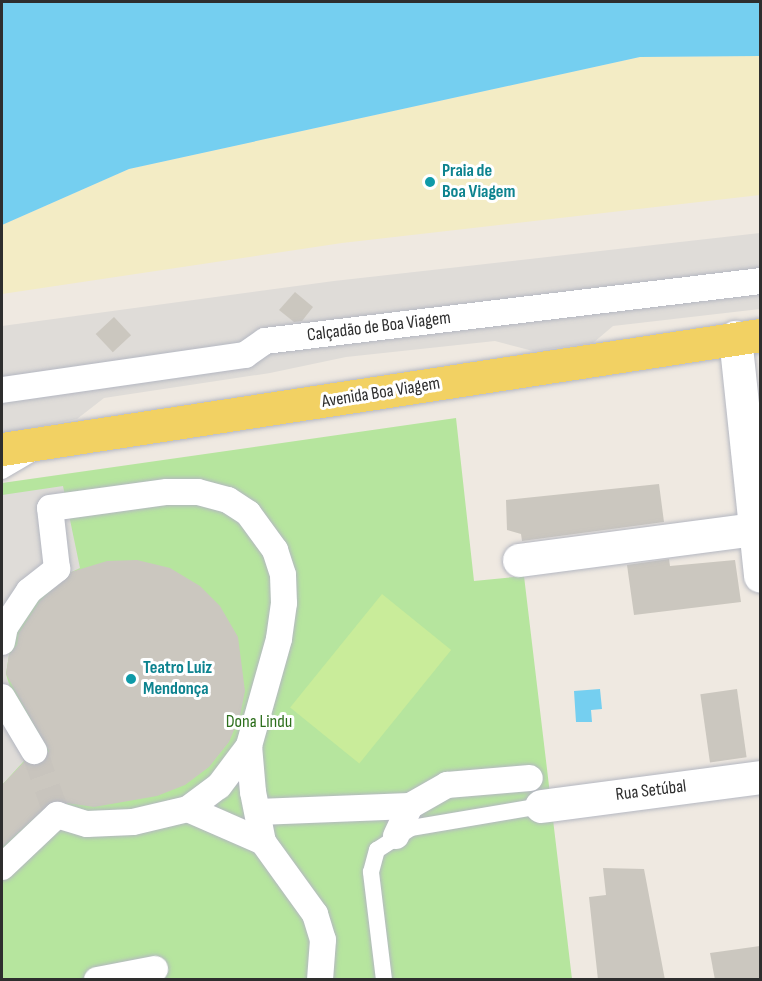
<!DOCTYPE html>
<html>
<head>
<meta charset="utf-8">
<style>
  body { margin:0 }
  #map { position:relative; width:762px; height:981px; overflow:hidden; background:#efe9e1; font-family:"Sofia Sans Condensed",sans-serif }
  div>[style] { position:absolute }
  .green>* { inset:0; background:#b6e59e }
  .sand>* { inset:0; background:#f3ecc5 }
  .pitch>* { inset:0; background:#c9ec9a; transform-origin:0 0 }
  .plaza>* { inset:0; background:#dfdcd8 }
  .water>* { inset:0; background:#75cff0 }
  .building>* { inset:0; background:#cbc7bf; transform-origin:0 0 }
  .pedestrian-tunnel>* { height:26px; margin-top:-13px; transform-origin:0; background:repeating-linear-gradient(90deg,#c8c4bd 0 26px,transparent 0 39px) }
  .roads { filter:drop-shadow(0 0 2px #b4b7c1) drop-shadow(0 0 2px #b4b7c1) }
  .service>* { height:16px; margin:-8px; padding:0 8px; transform-origin:8px; border-radius:8px; background:#fff }
  .pedestrian>* { height:26px; margin:-13px; padding:0 13px; transform-origin:13px; border-radius:13px; background:#fff }
  .minor>* { height:33px; margin:-16.5px; padding:0 16.5px; transform-origin:16.5px; border-radius:16.5px; background:#fff }
  .primary>* { height:33px; margin:-16.5px; padding:0 16.5px; transform-origin:16.5px; border-radius:16.5px; background:#f2d163 }
  .dots>* { width:16px; height:16px; translate:-50% -50%; box-sizing:border-box; border:3px solid #fff; border-radius:50% }
  span { translate:-50% -50%; white-space:nowrap; text-align:center; line-height:1.15; -webkit-text-stroke:6px #fff; paint-order:stroke }
  .culture-label { font-size:18px; color:#0d838f; font-weight:700 }
  .left { translate:0 -50%; text-align:left }
  .street-label { font-size:18px; color:#2e2e2e }
  .park-label { font-size:18px; color:#2c6e1b }
  .frame { position:absolute; inset:0; border:3px solid #2e2e2e; pointer-events:none }
</style>
</head>
<body>
<div id="map">
  <div class="green">
    <div style="clip-path:polygon(456px 418px,474px 581px,524px 576px,572px 979px,2px 980px,2px 483px)"></div>
  </div>
  <div class="sand">
    <div style="clip-path:polygon(760px 56px,760px 195px,342px 243px,2px 294px,2px 225px,129px 169px,640px 57px)"></div>
  </div>
  <div class="pitch">
    <div style="left:382px;top:594px;width:89px;height:146px;rotate:39deg"></div>
  </div>
  <div class="plaza">
    <div style="clip-path:polygon(760px 233px,760px 309px,613px 326px,593px 343px,533px 351px,495px 341px,346px 357px,270px 373px,104px 398px,77px 419px,2px 434px,2px 326px,334px 281px)"></div>
    <div style="clip-path:polygon(63px 486px,80px 568px,63px 576px,26px 612px,11px 642px,6px 674px,16px 707px,43px 740px,2px 785px,2px 495px)"></div>
  </div>
  <div class="water">
    <div style="clip-path:polygon(2px 2px,760px 2px,760px 56px,640px 57px,129px 169px,2px 225px)"></div>
    <div style="clip-path:polygon(600px 689px,602px 709px,591px 710px,592px 722px,576px 722px,574px 691px)"></div>
  </div>
  <div class="building">
    <div style="clip-path:polygon(295px 292px,313px 307px,302px 321px,294px 322px,279px 310px)"></div>
    <div style="left:114px;top:317px;width:25px;height:25px;rotate:47deg"></div>
    <div style="clip-path:polygon(659px 484px,664px 522px,522px 541px,521px 534px,507px 530px,506px 500px)"></div>
    <div style="clip-path:polygon(669px 559px,670px 566px,735px 560px,741px 602px,634px 615px,627px 565px)"></div>
    <div style="clip-path:polygon(137px 560px,170px 568px,200px 586px,220px 606px,238px 637px,245px 691px,240px 716px,229px 742px,209px 767px,185px 785px,157px 796px,94px 807px,53px 801px,2px 847px,2px 785px,24px 762px,34px 766px,42px 764px,49px 751px,6px 674px,9px 655px,17px 645px,19px 633px,40px 601px,71px 572px,107px 561px)"></div>
    <div style="left:737px;top:689px;width:69px;height:37px;rotate:82deg"></div>
    <div style="clip-path:polygon(603px 868px,644px 869px,665px 980px,598px 980px,589px 897px,606px 895px)"></div>
    <div style="clip-path:polygon(760px 946px,760px 980px,715px 980px,710px 953px)"></div>
  </div>
  <div class="pedestrian-tunnel">
    <div style="left:34px;top:751px;width:68px;rotate:70.2deg"></div>
  </div>
  <div class="roads">
    <div class="service">
      <div style="left:2px;top:471px;width:42px;rotate:-30.3deg"></div>
      <div style="left:384px;top:980px;width:109px;rotate:-96.9deg"></div>
      <div style="left:371px;top:872px;width:23px;rotate:-75deg"></div>
      <div style="left:377px;top:850px;width:40px;rotate:-32.9deg"></div>
      <div style="left:411px;top:828px;width:132px;rotate:-9.6deg"></div>
    </div>
    <div class="pedestrian">
      <div style="left:2px;top:390px;width:246px;rotate:-8.2deg"></div>
      <div style="left:245px;top:355px;width:24px;rotate:-35deg"></div>
      <div style="left:265px;top:341px;width:499px;rotate:-6.9deg"></div>
      <div style="left:2px;top:642px;width:15px;rotate:-79deg"></div>
      <div style="left:5px;top:627px;width:43px;rotate:-56.3deg"></div>
      <div style="left:29px;top:591px;width:36px;rotate:-38deg"></div>
      <div style="left:57px;top:569px;width:61px;rotate:-96.5deg"></div>
      <div style="left:50px;top:508px;width:118px;rotate:-7.8deg"></div>
      <div style="left:167px;top:492px;width:31px"></div>
      <div style="left:198px;top:492px;width:31px;rotate:15deg"></div>
      <div style="left:228px;top:500px;width:24px;rotate:33deg"></div>
      <div style="left:248px;top:513px;width:46px;rotate:53.9deg"></div>
      <div style="left:275px;top:550px;width:26px;rotate:72deg"></div>
      <div style="left:283px;top:575px;width:28px;rotate:88deg"></div>
      <div style="left:284px;top:603px;width:36px;rotate:98deg"></div>
      <div style="left:279px;top:639px;width:111px;rotate:105.7deg"></div>
      <div style="left:249px;top:746px;width:46px;rotate:85deg"></div>
      <div style="left:253px;top:792px;width:51px;rotate:78.7deg"></div>
      <div style="left:263px;top:842px;width:89px;rotate:54.2deg"></div>
      <div style="left:315px;top:914px;width:27px;rotate:73deg"></div>
      <div style="left:323px;top:940px;width:40px;rotate:94.3deg"></div>
      <div style="left:2px;top:697px;width:63px;rotate:59.3deg"></div>
      <div style="left:188px;top:809px;width:82px;rotate:23.7deg"></div>
      <div style="left:258px;top:812px;width:152px;rotate:-2.3deg"></div>
      <div style="left:396px;top:836px;width:33px;rotate:-65deg"></div>
      <div style="left:410px;top:806px;width:43px;rotate:-29.6deg"></div>
      <div style="left:447px;top:785px;width:83px;rotate:-4.8deg"></div>
      <div style="left:2px;top:867px;width:76px;rotate:-43.4deg"></div>
      <div style="left:57px;top:815px;width:31px;rotate:17deg"></div>
      <div style="left:87px;top:824px;width:46px;rotate:-2.5deg"></div>
      <div style="left:133px;top:822px;width:57px;rotate:-13.3deg"></div>
      <div style="left:188px;top:809px;width:39px;rotate:-37deg"></div>
      <div style="left:219px;top:786px;width:50px;rotate:-53.1deg"></div>
      <div style="left:97px;top:980px;width:59px;rotate:-10.7deg"></div>
    </div>
    <div class="minor">
      <div style="left:735px;top:337px;width:240px;rotate:84deg"></div>
      <div style="left:519px;top:560px;width:239px;rotate:-7.5deg"></div>
      <div style="left:541px;top:806px;width:221px;rotate:-7.5deg"></div>
    </div>
    <div class="primary">
      <div style="left:2px;top:449px;width:767px;rotate:-8.55deg"></div>
    </div>
  </div>
  <div class="dots">
    <div style="left:430px;top:182px;background:#0f9aa8"></div>
    <div style="left:131px;top:679px;background:#0f9aa8"></div>
  </div>
  <div class="culture-label">
    <span class="left" style="left:442px;top:182px">Praia de<br>Boa Viagem</span>
    <span class="left" style="left:143px;top:679px">Teatro Luiz<br>Mendonça</span>
  </div>
  <div class="street-label">
    <span style="left:379px;top:327px;rotate:-7deg">Calçadão de Boa Viagem</span>
    <span style="left:381px;top:393px;rotate:-9deg">Avenida Boa Viagem</span>
    <span style="left:651px;top:791px;rotate:-7deg">Rua Setúbal</span>
  </div>
  <div class="park-label">
    <span style="left:259px;top:722px">Dona Lindu</span>
  </div>
  <div class="frame"></div>
</div>
</body>
</html>
